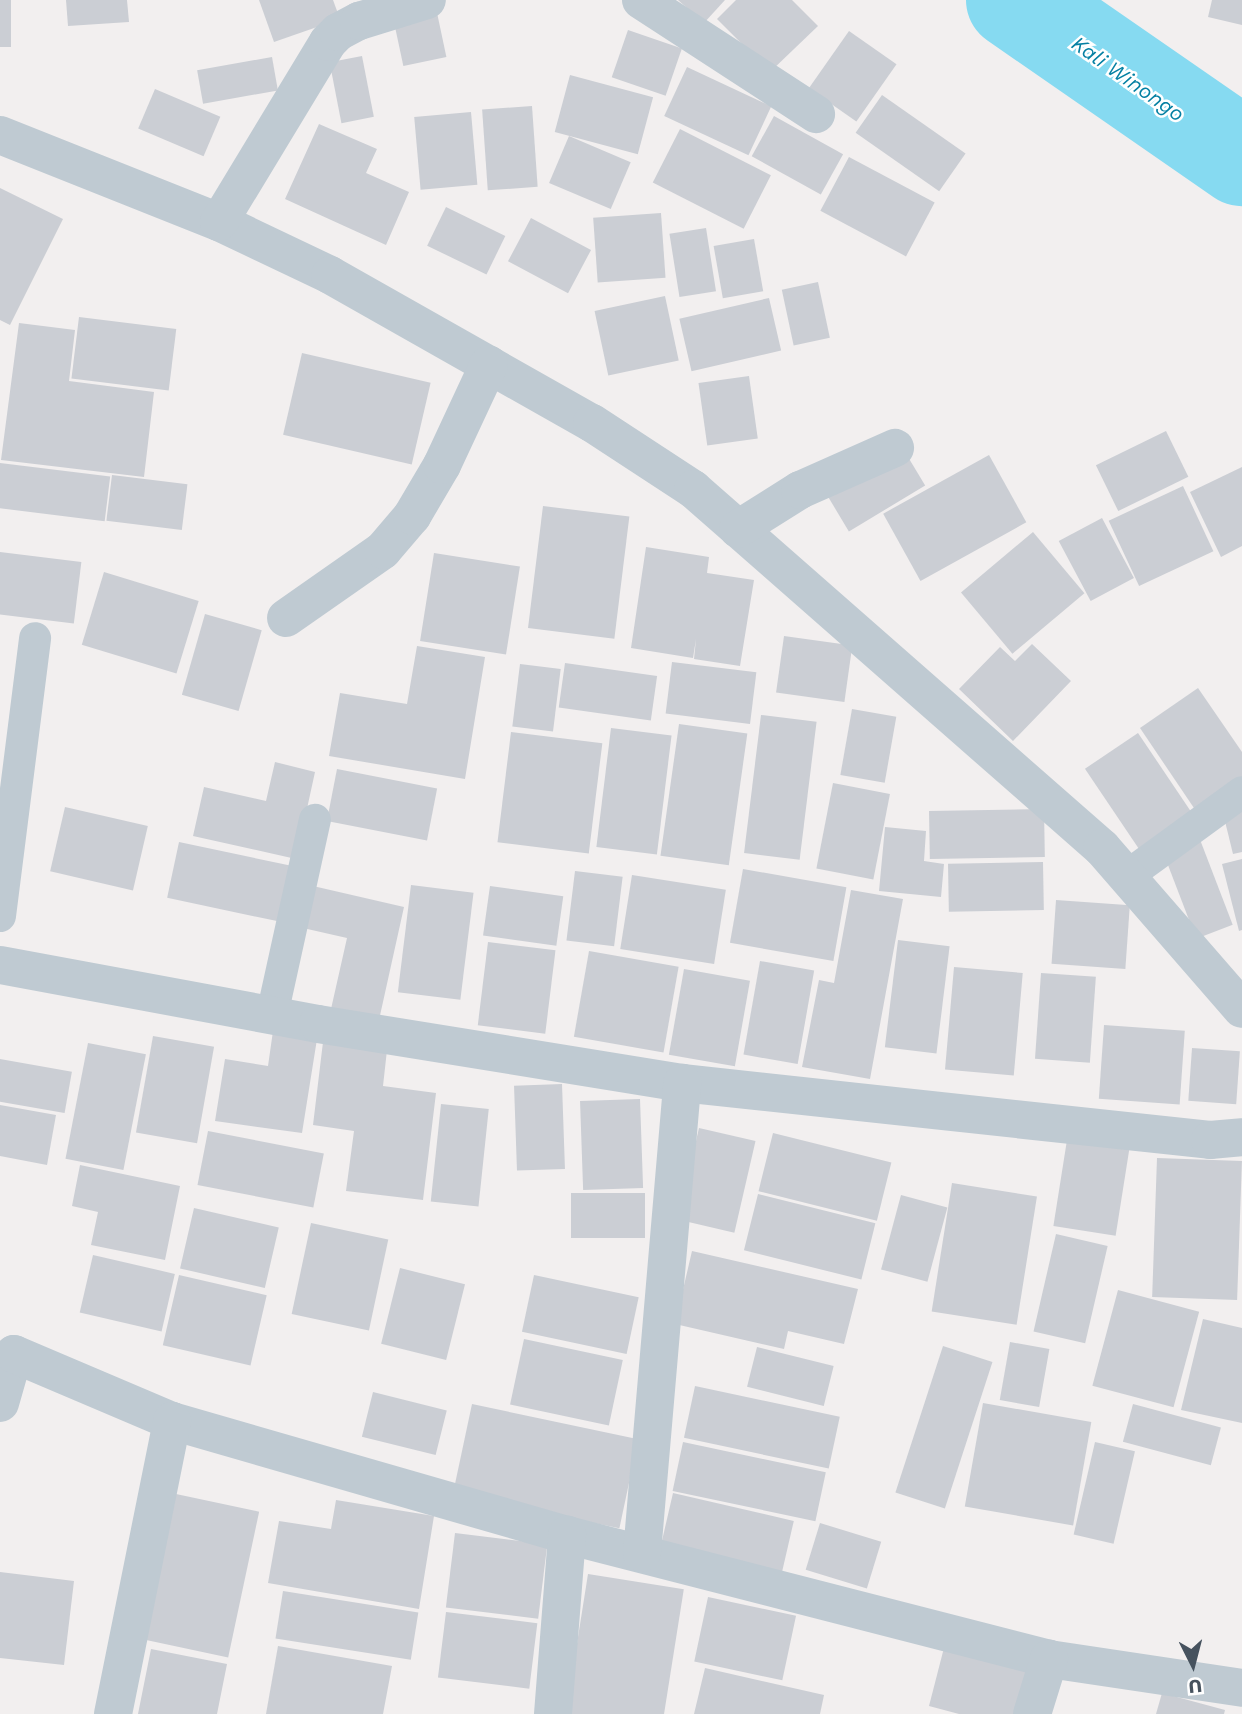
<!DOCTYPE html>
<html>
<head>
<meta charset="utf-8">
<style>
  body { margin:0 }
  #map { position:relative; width:1242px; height:1714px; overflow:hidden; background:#f2efef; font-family:"Work Sans",sans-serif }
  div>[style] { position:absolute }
  .river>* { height:98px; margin:-49px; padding:0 49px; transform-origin:49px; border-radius:49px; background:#86daf1 }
  .building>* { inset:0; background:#cbced4; transform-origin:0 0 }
  .lane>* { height:32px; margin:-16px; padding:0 16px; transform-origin:16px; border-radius:16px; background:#bfcad2 }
  .street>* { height:38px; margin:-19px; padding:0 19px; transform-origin:19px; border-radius:19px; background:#bfcad2 }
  span { translate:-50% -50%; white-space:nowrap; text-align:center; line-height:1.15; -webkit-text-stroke:5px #fff; paint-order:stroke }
  .water-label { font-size:21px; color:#0580a3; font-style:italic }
  .north { position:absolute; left:1158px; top:1630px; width:70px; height:70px; -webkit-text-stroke:5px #fff; paint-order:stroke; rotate:174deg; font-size:19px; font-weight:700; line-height:28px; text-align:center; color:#46525e }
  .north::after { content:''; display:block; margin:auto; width:24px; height:32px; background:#46525e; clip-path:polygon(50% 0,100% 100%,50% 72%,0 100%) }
</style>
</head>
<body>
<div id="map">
  <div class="river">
    <div style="left:1015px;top:0;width:276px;rotate:34.7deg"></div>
  </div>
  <div class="building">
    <div style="left:0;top:0;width:11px;height:47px"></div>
    <div style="clip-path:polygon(66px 0,127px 0,129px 22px,68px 26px)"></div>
    <div style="clip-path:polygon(259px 0,333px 0,340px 19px,274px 42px)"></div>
    <div style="clip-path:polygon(678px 0,725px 0,704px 23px)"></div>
    <div style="clip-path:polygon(736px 0,792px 0,818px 26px,770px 72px,717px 19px)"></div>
    <div style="clip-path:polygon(1212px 0,1242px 0,1242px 25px,1208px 17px)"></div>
    <div style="left:436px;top:8px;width:50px;height:44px;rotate:78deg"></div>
    <div style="left:628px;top:30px;width:57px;height:50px;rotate:19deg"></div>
    <div style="left:849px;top:31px;width:58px;height:70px;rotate:35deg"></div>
    <div style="left:362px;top:56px;width:62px;height:33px;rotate:79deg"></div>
    <div style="left:272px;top:57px;width:34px;height:76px;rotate:80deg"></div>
    <div style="left:687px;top:67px;width:93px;height:54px;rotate:25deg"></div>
    <div style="left:570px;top:75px;width:86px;height:59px;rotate:15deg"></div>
    <div style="left:155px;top:89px;width:71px;height:43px;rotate:23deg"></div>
    <div style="left:882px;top:95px;width:102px;height:46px;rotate:35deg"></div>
    <div style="left:532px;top:106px;width:81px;height:50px;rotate:86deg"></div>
    <div style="left:471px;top:112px;width:73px;height:57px;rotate:85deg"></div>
    <div style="left:774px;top:116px;width:79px;height:46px;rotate:29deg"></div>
    <div style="clip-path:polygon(319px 124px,377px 149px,366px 173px,409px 192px,386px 245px,285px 199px)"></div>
    <div style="left:680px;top:129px;width:102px;height:60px;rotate:27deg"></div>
    <div style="left:569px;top:136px;width:67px;height:51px;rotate:23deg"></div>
    <div style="left:849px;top:157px;width:97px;height:61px;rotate:28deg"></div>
    <div style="clip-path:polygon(0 188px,63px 219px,10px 325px,0 320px)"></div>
    <div style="left:446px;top:207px;width:66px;height:43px;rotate:26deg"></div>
    <div style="left:661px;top:213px;width:65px;height:68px;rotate:86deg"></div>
    <div style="left:531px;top:218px;width:68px;height:49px;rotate:28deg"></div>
    <div style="left:706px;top:228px;width:64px;height:37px;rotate:81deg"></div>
    <div style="left:754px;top:239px;width:53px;height:41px;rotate:80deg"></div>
    <div style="left:818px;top:282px;width:57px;height:37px;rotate:78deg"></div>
    <div style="left:665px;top:296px;width:66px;height:72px;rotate:78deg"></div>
    <div style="left:769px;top:298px;width:54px;height:92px;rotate:77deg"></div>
    <div style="left:79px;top:317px;width:98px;height:62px;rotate:7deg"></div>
    <div style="clip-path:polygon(19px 323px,75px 330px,69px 381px,154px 392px,144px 477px,1px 460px)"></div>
    <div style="left:302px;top:353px;width:132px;height:84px;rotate:13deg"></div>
    <div style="left:749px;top:376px;width:63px;height:51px;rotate:82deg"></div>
    <div style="left:1166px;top:431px;width:51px;height:78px;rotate:64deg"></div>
    <div style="left:902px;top:447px;width:45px;height:89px;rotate:59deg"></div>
    <div style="left:989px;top:455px;width:77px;height:121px;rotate:61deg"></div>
    <div style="left:0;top:463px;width:111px;height:45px;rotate:7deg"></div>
    <div style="clip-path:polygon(1242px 467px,1242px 546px,1221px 557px,1190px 492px)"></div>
    <div style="left:112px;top:475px;width:76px;height:46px;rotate:7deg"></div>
    <div style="left:1183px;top:486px;width:72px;height:82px;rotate:65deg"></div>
    <div style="left:543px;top:506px;width:87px;height:123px;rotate:7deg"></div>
    <div style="left:1102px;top:518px;width:68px;height:49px;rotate:62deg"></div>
    <div style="left:1033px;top:532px;width:80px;height:94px;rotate:50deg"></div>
    <div style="clip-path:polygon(646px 547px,709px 557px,707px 573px,754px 580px,740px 666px,694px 659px,696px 639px,693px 658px,631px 648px)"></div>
    <div style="left:0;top:552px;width:82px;height:62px;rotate:7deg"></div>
    <div style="left:434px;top:553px;width:87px;height:89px;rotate:9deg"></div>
    <div style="left:104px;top:572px;width:99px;height:76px;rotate:17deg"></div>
    <div style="left:205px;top:614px;width:59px;height:84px;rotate:16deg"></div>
    <div style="left:784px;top:636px;width:69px;height:57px;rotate:8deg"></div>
    <div style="clip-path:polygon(1032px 644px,1071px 681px,1013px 741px,959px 689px,1000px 647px,1015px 661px)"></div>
    <div style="clip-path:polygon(417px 646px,485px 657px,465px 779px,329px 756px,340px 693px,407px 704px)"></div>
    <div style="left:672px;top:662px;width:85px;height:52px;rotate:7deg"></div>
    <div style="left:565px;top:663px;width:93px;height:45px;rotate:8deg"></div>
    <div style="left:520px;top:664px;width:41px;height:63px;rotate:7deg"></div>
    <div style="clip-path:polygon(1198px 688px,1242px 752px,1242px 784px,1198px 814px,1140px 728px)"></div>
    <div style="left:852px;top:709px;width:45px;height:67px;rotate:10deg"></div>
    <div style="left:761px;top:715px;width:56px;height:139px;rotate:7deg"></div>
    <div style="left:679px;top:724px;width:69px;height:133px;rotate:8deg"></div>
    <div style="left:611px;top:728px;width:61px;height:120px;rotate:7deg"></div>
    <div style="left:511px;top:732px;width:92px;height:111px;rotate:7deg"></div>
    <div style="left:1138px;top:733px;width:103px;height:64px;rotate:56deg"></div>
    <div style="clip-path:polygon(275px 762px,315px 772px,296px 859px,193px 836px,204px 787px,266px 801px)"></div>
    <div style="left:337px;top:769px;width:102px;height:53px;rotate:11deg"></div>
    <div style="left:833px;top:783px;width:58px;height:87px;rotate:11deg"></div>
    <div style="clip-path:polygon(1242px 804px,1242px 852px,1233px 854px,1222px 809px)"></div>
    <div style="left:65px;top:807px;width:85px;height:66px;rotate:13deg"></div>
    <div style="left:1044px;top:809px;width:48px;height:115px;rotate:89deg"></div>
    <div style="clip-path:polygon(885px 827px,926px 831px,924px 861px,944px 864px,941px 897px,879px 891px)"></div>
    <div style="left:1199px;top:837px;width:94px;height:39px;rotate:69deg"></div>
    <div style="left:179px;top:842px;width:116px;height:57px;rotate:12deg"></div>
    <div style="clip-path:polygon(1242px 859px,1242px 930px,1239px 931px,1222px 864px)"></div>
    <div style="left:1043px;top:862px;width:48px;height:95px;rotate:89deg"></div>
    <div style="left:743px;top:869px;width:105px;height:75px;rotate:10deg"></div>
    <div style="left:575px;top:871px;width:48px;height:70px;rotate:7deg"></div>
    <div style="left:632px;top:875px;width:95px;height:75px;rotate:9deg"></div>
    <div style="left:411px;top:885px;width:63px;height:108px;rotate:7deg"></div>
    <div style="clip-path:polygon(313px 886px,404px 907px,379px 1020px,331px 1009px,347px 938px,303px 928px)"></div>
    <div style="left:490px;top:886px;width:74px;height:50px;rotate:8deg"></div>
    <div style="clip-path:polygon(851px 890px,903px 899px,870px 1079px,802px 1067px,819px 980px,834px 983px)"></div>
    <div style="left:1056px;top:900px;width:74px;height:64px;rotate:4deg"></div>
    <div style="left:898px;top:940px;width:52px;height:108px;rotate:7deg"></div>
    <div style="left:488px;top:942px;width:68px;height:84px;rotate:7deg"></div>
    <div style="left:589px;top:951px;width:91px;height:87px;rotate:10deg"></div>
    <div style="left:760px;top:961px;width:55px;height:95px;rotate:10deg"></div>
    <div style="left:954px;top:967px;width:69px;height:103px;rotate:5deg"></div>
    <div style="left:684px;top:969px;width:67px;height:87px;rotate:10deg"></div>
    <div style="left:1041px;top:973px;width:55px;height:86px;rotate:4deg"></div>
    <div style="left:1104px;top:1025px;width:81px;height:74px;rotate:4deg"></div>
    <div style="clip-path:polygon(273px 1031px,317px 1039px,302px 1133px,215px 1121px,225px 1059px,268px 1066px)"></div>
    <div style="left:153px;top:1036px;width:62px;height:98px;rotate:10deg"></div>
    <div style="clip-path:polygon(323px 1042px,387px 1050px,383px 1086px,436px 1093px,423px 1200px,346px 1191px,354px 1131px,313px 1125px)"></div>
    <div style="left:88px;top:1043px;width:59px;height:118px;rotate:11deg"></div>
    <div style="left:1192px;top:1048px;width:48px;height:53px;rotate:4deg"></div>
    <div style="left:0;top:1059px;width:73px;height:42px;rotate:10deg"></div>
    <div style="left:562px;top:1084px;width:85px;height:48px;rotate:88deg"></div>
    <div style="left:640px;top:1099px;width:89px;height:60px;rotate:88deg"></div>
    <div style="left:441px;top:1104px;width:48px;height:98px;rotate:6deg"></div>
    <div style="clip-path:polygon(0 1105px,56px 1115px,47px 1165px,0 1156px)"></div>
    <div style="left:699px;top:1128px;width:58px;height:94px;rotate:13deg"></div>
    <div style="left:208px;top:1131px;width:118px;height:55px;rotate:11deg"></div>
    <div style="left:773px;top:1133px;width:122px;height:60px;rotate:14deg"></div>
    <div style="left:1067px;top:1140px;width:63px;height:87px;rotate:9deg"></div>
    <div style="left:1157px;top:1158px;width:85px;height:139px;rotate:2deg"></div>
    <div style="clip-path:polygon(80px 1165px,180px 1186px,165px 1260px,91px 1245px,98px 1212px,72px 1206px)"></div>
    <div style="left:952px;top:1183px;width:86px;height:130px;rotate:9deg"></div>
    <div style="left:645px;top:1193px;width:45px;height:74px;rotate:90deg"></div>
    <div style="left:758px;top:1194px;width:121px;height:58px;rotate:14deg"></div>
    <div style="left:901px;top:1195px;width:48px;height:77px;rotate:15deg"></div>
    <div style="left:194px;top:1208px;width:87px;height:62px;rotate:13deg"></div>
    <div style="left:311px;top:1223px;width:79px;height:93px;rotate:12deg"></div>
    <div style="left:1056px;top:1234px;width:53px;height:100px;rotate:13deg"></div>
    <div style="clip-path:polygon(692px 1251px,858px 1289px,844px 1344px,788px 1331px,784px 1349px,675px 1324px)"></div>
    <div style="left:93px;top:1255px;width:84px;height:59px;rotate:13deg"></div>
    <div style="left:400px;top:1268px;width:67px;height:78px;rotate:14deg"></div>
    <div style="left:179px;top:1275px;width:90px;height:72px;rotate:13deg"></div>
    <div style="left:534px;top:1275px;width:107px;height:58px;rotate:12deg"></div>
    <div style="left:1118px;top:1290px;width:84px;height:99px;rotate:15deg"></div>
    <div style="clip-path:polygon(1203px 1319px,1242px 1328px,1242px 1423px,1181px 1410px)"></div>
    <div style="left:524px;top:1339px;width:101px;height:67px;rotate:12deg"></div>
    <div style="left:1010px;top:1342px;width:40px;height:59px;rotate:10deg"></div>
    <div style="left:943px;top:1346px;width:52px;height:154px;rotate:18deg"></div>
    <div style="left:757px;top:1347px;width:79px;height:41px;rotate:14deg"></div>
    <div style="left:695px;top:1386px;width:148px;height:53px;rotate:12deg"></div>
    <div style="left:373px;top:1392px;width:76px;height:46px;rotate:14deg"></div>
    <div style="left:983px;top:1403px;width:110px;height:105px;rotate:10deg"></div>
    <div style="left:472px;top:1404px;width:170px;height:91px;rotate:12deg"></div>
    <div style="left:1133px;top:1404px;width:91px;height:39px;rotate:15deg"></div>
    <div style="left:683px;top:1442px;width:146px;height:50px;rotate:12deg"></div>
    <div style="left:1095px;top:1442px;width:41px;height:95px;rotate:13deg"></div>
    <div style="left:673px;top:1493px;width:124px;height:53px;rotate:13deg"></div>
    <div style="left:176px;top:1494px;width:85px;height:149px;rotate:12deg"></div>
    <div style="clip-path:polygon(336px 1500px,434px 1516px,419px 1609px,268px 1583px,279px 1521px,331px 1529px)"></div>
    <div style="left:820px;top:1523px;width:64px;height:49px;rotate:17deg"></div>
    <div style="left:455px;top:1533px;width:93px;height:75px;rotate:7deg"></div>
    <div style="clip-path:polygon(0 1572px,74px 1581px,64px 1665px,0 1658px)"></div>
    <div style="left:588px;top:1574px;width:97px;height:142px;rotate:9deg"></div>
    <div style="left:283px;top:1591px;width:137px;height:48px;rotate:9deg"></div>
    <div style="left:708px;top:1597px;width:90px;height:66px;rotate:12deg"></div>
    <div style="left:446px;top:1612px;width:92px;height:66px;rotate:7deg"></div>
    <div style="clip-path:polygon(946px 1640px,1031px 1662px,1017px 1714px,959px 1714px,929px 1706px)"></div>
    <div style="clip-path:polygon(278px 1646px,392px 1666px,383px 1714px,266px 1714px)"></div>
    <div style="clip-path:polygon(151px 1649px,227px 1664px,217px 1714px,138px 1714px)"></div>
    <div style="clip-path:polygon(705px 1668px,824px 1695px,820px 1714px,694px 1714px)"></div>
    <div style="clip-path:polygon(1162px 1693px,1225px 1710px,1224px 1714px,1156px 1714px)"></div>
  </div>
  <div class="lane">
    <div style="left:1127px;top:876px;width:142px;rotate:-36.1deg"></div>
    <div style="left:0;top:916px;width:280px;rotate:-82.8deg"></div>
    <div style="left:272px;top:1015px;width:200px;rotate:-77.6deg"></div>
  </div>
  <div class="street">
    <div style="left:641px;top:0;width:209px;rotate:33.1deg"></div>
    <div style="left:0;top:135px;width:236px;rotate:21.7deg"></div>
    <div style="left:219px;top:222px;width:123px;rotate:25.5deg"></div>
    <div style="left:330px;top:275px;width:301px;rotate:29.5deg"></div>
    <div style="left:592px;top:423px;width:121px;rotate:33.2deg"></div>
    <div style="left:693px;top:489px;width:544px;rotate:41.28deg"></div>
    <div style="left:1102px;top:848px;width:213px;rotate:49deg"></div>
    <div style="left:219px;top:222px;width:210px;rotate:-58.8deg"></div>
    <div style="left:328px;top:42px;width:14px;rotate:-45deg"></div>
    <div style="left:338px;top:32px;width:24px;rotate:-28deg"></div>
    <div style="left:359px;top:21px;width:71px;rotate:-17.2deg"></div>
    <div style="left:738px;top:529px;width:73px;rotate:-32.2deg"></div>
    <div style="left:800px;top:490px;width:104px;rotate:-23.9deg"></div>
    <div style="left:286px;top:618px;width:118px;rotate:-35deg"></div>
    <div style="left:383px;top:550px;width:45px;rotate:-49.5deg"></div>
    <div style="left:412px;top:516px;width:59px;rotate:-59.5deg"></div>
    <div style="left:442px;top:465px;width:111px;rotate:-65deg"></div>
    <div style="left:0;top:965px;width:323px;rotate:10.5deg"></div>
    <div style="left:318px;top:1024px;width:369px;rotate:9.2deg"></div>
    <div style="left:682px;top:1083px;width:531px;rotate:6.16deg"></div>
    <div style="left:1210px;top:1140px;width:32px;rotate:-5deg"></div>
    <div style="left:0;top:1403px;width:51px;rotate:-74.1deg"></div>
    <div style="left:14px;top:1354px;width:172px;rotate:23deg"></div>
    <div style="left:172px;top:1421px;width:411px;rotate:16.1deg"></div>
    <div style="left:567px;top:1535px;width:498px;rotate:14.4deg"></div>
    <div style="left:1049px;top:1659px;width:195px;rotate:8.5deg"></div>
    <div style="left:642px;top:1553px;width:472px;rotate:-85.1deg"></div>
    <div style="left:113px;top:1714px;width:299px;rotate:-78.6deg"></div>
    <div style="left:553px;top:1714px;width:180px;rotate:-85.5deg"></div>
    <div style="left:1032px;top:1714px;width:58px;rotate:-72.8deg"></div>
  </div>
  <div class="water-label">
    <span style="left:1128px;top:79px;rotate:35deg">Kali Winongo</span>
  </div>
  <div class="north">U</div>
</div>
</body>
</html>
